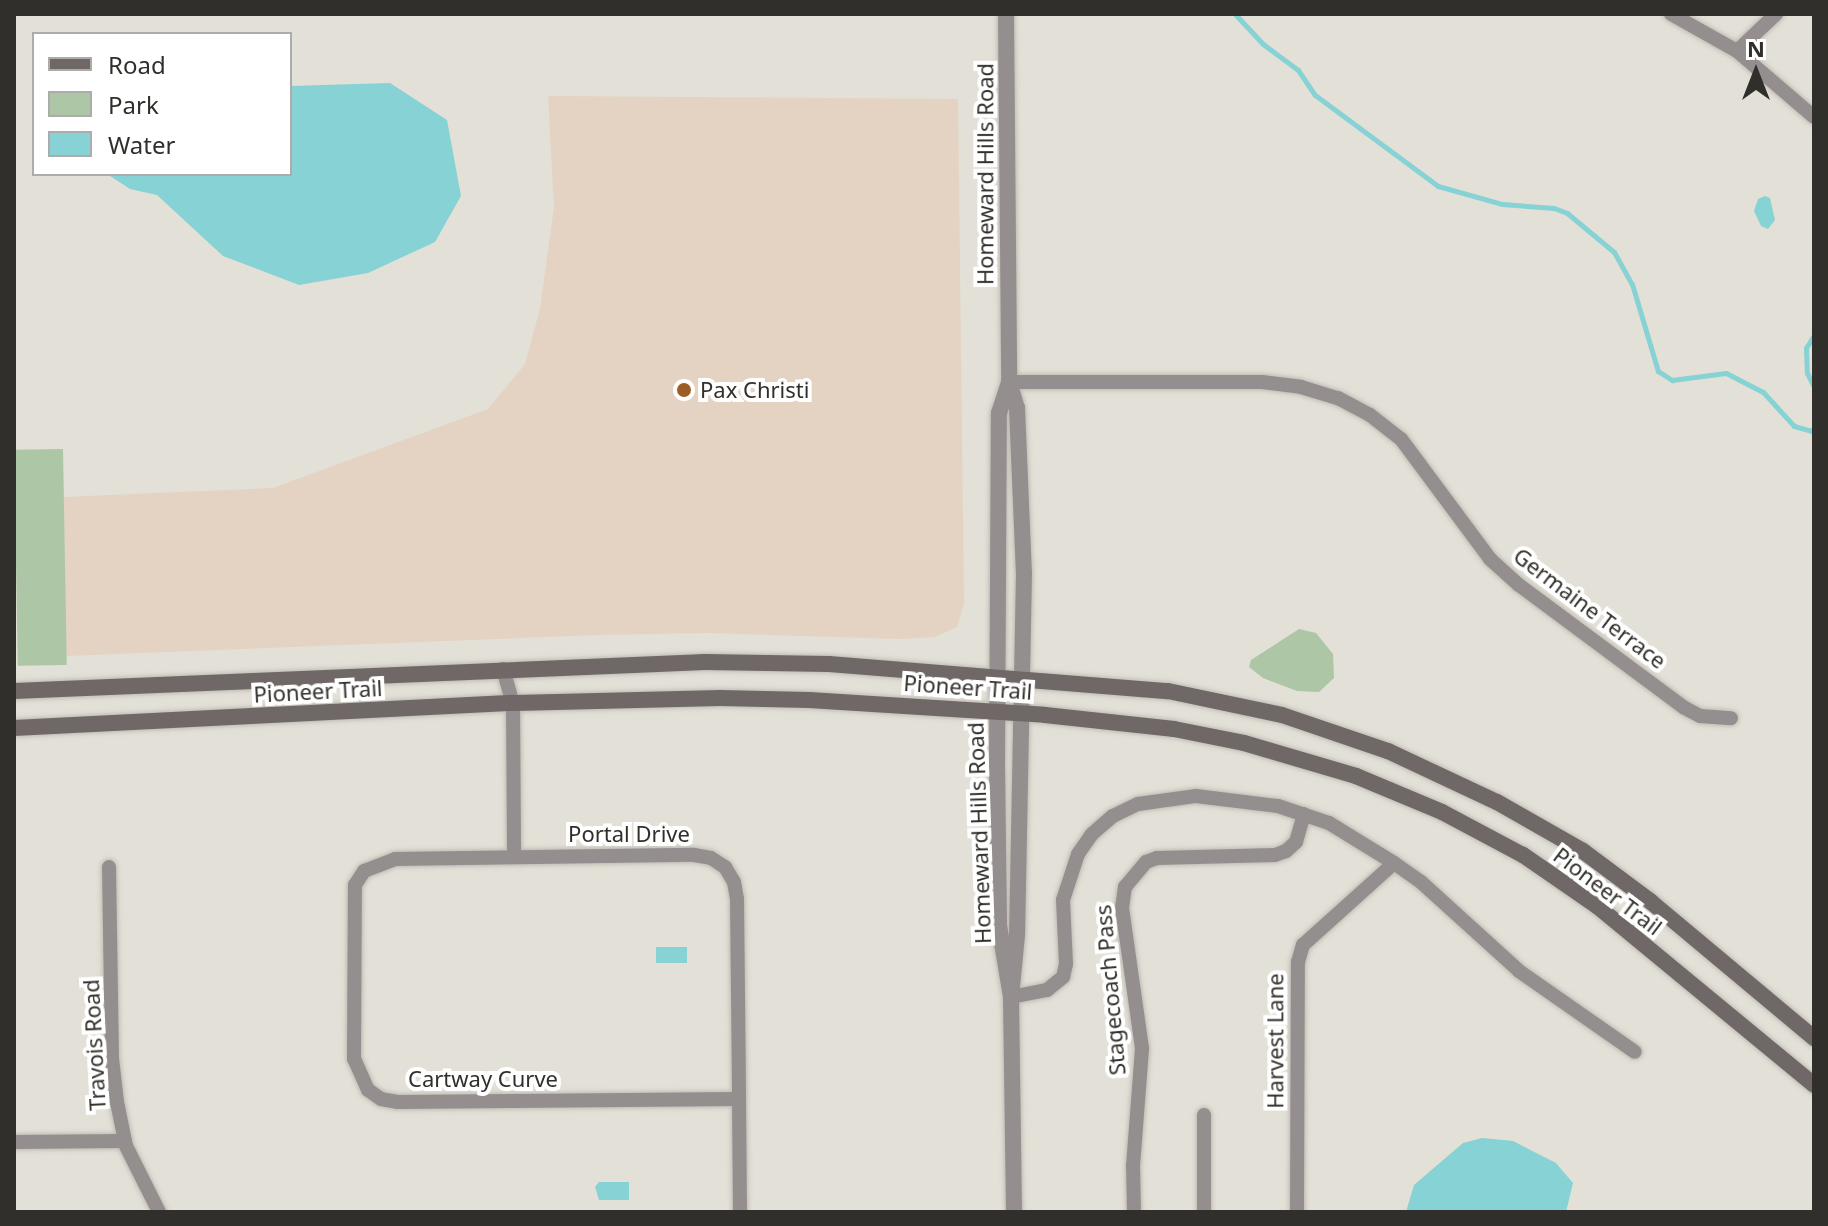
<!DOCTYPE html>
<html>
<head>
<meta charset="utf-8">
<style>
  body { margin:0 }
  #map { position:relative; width:1828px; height:1226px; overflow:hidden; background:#e3e0d7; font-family:"Noto Sans",sans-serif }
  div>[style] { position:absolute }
  .commercial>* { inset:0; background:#e4d3c2 }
  .green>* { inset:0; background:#adc6a6; transform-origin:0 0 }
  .water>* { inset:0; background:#86d2d4; transform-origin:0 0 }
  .stream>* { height:5px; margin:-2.5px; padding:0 2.5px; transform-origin:2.5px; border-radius:2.5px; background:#86d2d4 }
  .roads { filter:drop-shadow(0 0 2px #bfbdb5) drop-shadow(0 0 2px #bfbdb5) }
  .minor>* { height:14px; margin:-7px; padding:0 7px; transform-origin:7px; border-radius:7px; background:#948f8e }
  .tertiary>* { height:16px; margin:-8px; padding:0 8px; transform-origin:8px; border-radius:8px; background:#948f8e }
  .secondary>* { height:16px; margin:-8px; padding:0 8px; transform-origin:8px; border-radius:8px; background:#6f6867 }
  .dots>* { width:22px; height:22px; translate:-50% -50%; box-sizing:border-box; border:4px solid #fff; border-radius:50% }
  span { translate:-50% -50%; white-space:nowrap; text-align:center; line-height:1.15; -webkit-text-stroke:8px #fff; paint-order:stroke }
  .street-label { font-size:22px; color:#302f2b }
  .poi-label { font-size:22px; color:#302f2b }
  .left { translate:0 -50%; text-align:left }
  .frame { position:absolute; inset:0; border:16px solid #302f2b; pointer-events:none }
  .legend { position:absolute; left:32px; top:32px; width:260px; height:144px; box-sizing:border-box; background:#fff; border:2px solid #acacaa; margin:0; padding:10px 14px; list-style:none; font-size:24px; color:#302f2b }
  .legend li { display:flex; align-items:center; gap:16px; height:40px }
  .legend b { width:40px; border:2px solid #acacaa }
  .north { position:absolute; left:1716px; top:32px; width:80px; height:80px; -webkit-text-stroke:6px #fff; paint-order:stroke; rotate:0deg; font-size:22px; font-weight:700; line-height:32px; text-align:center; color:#302f2b }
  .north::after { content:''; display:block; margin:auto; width:28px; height:36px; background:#302f2b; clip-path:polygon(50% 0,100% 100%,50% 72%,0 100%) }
</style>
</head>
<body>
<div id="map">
  <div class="commercial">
    <div style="clip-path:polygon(548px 96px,958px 99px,964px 604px,957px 627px,935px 637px,899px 639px,708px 633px,596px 635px,65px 656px,64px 497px,273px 488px,488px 409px,525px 364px,540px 309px,554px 207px)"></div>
  </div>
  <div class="green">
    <div style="left:63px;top:449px;width:216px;height:49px;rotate:89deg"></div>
    <div style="clip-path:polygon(1299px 629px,1316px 633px,1333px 654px,1334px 678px,1319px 692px,1297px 691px,1263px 678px,1249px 667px,1251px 660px)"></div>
  </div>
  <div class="water">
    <div style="clip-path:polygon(390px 83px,447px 120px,461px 196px,435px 242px,368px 273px,299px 285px,223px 256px,157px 195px,130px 189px,107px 174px,290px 174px,290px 86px)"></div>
    <div style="clip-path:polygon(1765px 196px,1770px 198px,1775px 220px,1768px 229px,1761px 226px,1754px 211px,1758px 199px)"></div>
    <div style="left:656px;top:947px;width:31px;height:16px"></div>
    <div style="clip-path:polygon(1482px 1138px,1513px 1141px,1556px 1163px,1573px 1183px,1566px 1212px,1406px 1212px,1414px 1185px,1463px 1143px)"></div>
    <div style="clip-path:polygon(599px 1182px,629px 1182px,629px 1200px,599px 1200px,595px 1187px)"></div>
  </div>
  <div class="stream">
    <div style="left:1235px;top:14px;width:41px;rotate:47deg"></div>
    <div style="left:1263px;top:44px;width:44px;rotate:36.6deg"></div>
    <div style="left:1298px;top:70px;width:30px;rotate:56deg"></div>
    <div style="left:1315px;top:95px;width:153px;rotate:36.5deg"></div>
    <div style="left:1438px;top:186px;width:66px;rotate:15.7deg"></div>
    <div style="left:1502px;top:204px;width:52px;rotate:4.4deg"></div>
    <div style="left:1554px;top:208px;width:14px;rotate:21deg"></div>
    <div style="left:1567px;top:213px;width:61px;rotate:39.7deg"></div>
    <div style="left:1614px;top:252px;width:37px;rotate:61deg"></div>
    <div style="left:1632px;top:284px;width:91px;rotate:73.4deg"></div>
    <div style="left:1658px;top:371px;width:17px;rotate:33deg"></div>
    <div style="left:1672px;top:380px;width:54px;rotate:-7.4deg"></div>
    <div style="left:1726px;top:373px;width:42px;rotate:27.2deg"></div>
    <div style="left:1763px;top:392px;width:46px;rotate:47.6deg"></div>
    <div style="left:1794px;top:426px;width:18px;rotate:16deg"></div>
    <div style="left:1811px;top:431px;width:4px;rotate:-45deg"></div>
    <div style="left:1814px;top:335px;width:15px;rotate:122deg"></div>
    <div style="left:1806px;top:348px;width:25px;rotate:88deg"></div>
    <div style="left:1807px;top:373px;width:16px;rotate:63deg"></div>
  </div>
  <div class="roads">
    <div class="minor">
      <div style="left:1671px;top:14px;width:76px;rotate:29.3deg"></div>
      <div style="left:1737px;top:51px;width:101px;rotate:40.6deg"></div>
      <div style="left:1737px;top:51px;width:54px;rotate:-43.5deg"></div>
      <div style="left:1009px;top:382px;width:253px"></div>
      <div style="left:1262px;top:382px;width:39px;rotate:7deg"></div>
      <div style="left:1301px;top:387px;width:39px;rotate:17deg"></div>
      <div style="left:1338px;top:398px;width:36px;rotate:28deg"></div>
      <div style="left:1370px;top:415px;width:39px;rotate:38deg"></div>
      <div style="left:1401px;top:439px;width:149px;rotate:53.4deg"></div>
      <div style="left:1490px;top:559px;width:39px;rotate:42deg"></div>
      <div style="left:1519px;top:585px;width:204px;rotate:36.6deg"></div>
      <div style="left:1683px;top:707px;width:19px;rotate:28deg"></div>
      <div style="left:1700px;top:716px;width:31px;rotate:4deg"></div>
      <div style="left:503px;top:669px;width:35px;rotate:74deg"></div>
      <div style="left:513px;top:703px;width:154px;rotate:89.6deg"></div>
      <div style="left:109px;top:867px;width:191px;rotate:89.1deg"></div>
      <div style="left:112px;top:1058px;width:44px;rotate:83.5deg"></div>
      <div style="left:117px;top:1102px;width:45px;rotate:78.4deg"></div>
      <div style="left:126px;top:1146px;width:74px;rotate:63.4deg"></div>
      <div style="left:1011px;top:997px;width:37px;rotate:-11deg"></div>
      <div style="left:1047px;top:990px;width:21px;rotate:-39deg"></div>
      <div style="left:1063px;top:977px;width:13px;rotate:-77deg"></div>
      <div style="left:1066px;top:964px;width:64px;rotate:-92.7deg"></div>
      <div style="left:1063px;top:900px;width:48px;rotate:-71.9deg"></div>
      <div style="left:1078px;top:854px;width:24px;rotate:-55deg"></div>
      <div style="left:1092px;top:834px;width:28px;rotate:-41deg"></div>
      <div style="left:1113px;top:816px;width:28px;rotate:-26deg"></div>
      <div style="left:1138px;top:804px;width:59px;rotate:-7.9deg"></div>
      <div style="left:1196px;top:796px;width:83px;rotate:7deg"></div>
      <div style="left:1278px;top:806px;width:54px;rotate:18.4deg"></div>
      <div style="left:1329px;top:823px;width:76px;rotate:31.6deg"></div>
      <div style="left:739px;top:1099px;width:341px;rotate:179.5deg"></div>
      <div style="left:398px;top:1102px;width:17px;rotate:-170deg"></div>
      <div style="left:381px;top:1099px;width:16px;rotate:-145deg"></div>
      <div style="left:368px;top:1090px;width:34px;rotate:-114deg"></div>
      <div style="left:354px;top:1059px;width:174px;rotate:-89.7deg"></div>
      <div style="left:355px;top:885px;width:17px;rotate:-57deg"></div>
      <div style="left:364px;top:871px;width:33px;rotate:-21deg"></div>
      <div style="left:395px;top:859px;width:299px;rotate:-0.8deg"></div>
      <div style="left:694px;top:855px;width:17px;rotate:10deg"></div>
      <div style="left:711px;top:858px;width:17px;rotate:33deg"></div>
      <div style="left:725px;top:867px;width:17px;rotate:59deg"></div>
      <div style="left:734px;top:882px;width:17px;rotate:80deg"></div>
      <div style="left:737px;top:899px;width:200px;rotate:89.4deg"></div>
      <div style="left:739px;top:1099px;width:113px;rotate:89.5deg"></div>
      <div style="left:14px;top:1142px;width:111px;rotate:-0.5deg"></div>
      <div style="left:1134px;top:1212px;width:46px;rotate:-91.2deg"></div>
      <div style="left:1133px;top:1166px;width:118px;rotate:-85.6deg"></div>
      <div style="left:1142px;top:1048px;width:141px;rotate:-98.1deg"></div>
      <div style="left:1122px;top:908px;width:21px;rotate:-82deg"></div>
      <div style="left:1125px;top:887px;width:33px;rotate:-50deg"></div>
      <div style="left:1146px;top:862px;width:12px;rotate:-20deg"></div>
      <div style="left:1157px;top:858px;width:118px;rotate:-1.5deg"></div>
      <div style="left:1275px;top:855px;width:12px;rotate:-20deg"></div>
      <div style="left:1286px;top:851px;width:13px;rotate:-42deg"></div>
      <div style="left:1296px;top:842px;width:29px;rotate:-74deg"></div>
      <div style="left:1204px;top:1212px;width:97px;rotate:-90deg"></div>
      <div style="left:1297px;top:1212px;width:250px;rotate:-89.8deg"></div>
      <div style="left:1298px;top:962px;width:18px;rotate:-74deg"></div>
      <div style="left:1303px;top:945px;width:122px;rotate:-42deg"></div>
      <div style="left:1394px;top:863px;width:33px;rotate:35deg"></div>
      <div style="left:1421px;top:882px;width:132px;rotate:42.2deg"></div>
      <div style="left:1519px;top:971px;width:141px;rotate:34.9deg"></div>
    </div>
    <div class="tertiary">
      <div style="left:1006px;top:14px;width:368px;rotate:89.5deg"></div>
      <div style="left:1011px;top:997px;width:73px;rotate:-99.5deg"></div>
      <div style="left:999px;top:925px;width:156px;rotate:-90.7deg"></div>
      <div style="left:997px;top:769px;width:356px;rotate:-89.7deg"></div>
      <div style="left:999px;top:413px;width:33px;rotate:-72deg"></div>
      <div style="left:1009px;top:382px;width:27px;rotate:73deg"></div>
      <div style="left:1017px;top:408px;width:165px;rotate:87.6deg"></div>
      <div style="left:1024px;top:573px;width:362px;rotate:91.1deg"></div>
      <div style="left:1017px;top:935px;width:62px;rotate:95.5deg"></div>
      <div style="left:1011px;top:997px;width:215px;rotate:89.2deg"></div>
    </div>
    <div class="secondary">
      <div style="left:14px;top:691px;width:692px;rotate:-2.4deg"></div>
      <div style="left:705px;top:662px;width:124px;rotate:0.9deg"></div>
      <div style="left:829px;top:664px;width:340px;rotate:4.6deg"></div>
      <div style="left:1168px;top:691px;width:116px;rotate:11.9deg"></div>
      <div style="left:1282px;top:715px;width:112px;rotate:18.8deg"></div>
      <div style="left:1388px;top:751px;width:120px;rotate:25.1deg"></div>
      <div style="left:1497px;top:802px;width:99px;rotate:29.7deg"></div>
      <div style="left:1583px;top:851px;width:84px;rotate:36.7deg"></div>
      <div style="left:1650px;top:901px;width:214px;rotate:39.9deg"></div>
      <div style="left:14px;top:728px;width:500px;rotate:-2.9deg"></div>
      <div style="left:513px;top:703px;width:207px;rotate:-1.4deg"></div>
      <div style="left:720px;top:698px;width:89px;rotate:1.3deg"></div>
      <div style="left:809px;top:700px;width:236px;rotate:3.6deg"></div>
      <div style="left:1045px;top:715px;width:130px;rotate:6.2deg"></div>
      <div style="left:1174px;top:729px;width:71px;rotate:11.3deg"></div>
      <div style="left:1244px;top:743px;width:117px;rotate:16.4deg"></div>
      <div style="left:1356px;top:776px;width:93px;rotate:22.7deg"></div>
      <div style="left:1442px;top:812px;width:92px;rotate:28deg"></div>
      <div style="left:1523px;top:855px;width:90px;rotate:34.6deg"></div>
      <div style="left:1597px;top:906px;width:281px;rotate:39.5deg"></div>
    </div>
  </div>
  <div class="dots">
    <div style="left:684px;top:390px;background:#9d5e25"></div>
  </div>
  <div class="street-label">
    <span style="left:985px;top:174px;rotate:-90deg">Homeward Hills Road</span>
    <span style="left:1590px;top:608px;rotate:37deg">Germaine Terrace</span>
    <span style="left:968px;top:687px;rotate:4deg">Pioneer Trail</span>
    <span style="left:318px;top:691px;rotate:-3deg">Pioneer Trail</span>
    <span style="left:979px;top:833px;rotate:-92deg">Homeward Hills Road</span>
    <span style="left:629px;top:834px">Portal Drive</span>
    <span style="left:1608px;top:891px;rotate:37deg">Pioneer Trail</span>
    <span style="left:1110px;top:990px;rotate:-95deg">Stagecoach Pass</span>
    <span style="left:1275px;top:1041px;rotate:-90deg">Harvest Lane</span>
    <span style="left:94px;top:1045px;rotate:-93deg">Travois Road</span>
    <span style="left:483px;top:1079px">Cartway Curve</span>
  </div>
  <div class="poi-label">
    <span class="left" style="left:700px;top:390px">Pax Christi</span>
  </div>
  <div class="frame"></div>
  <ul class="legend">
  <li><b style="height:10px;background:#6f6867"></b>Road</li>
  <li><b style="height:22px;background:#adc6a6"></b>Park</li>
  <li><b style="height:22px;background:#86d2d4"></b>Water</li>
  </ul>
  <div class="north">N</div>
</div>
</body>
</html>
